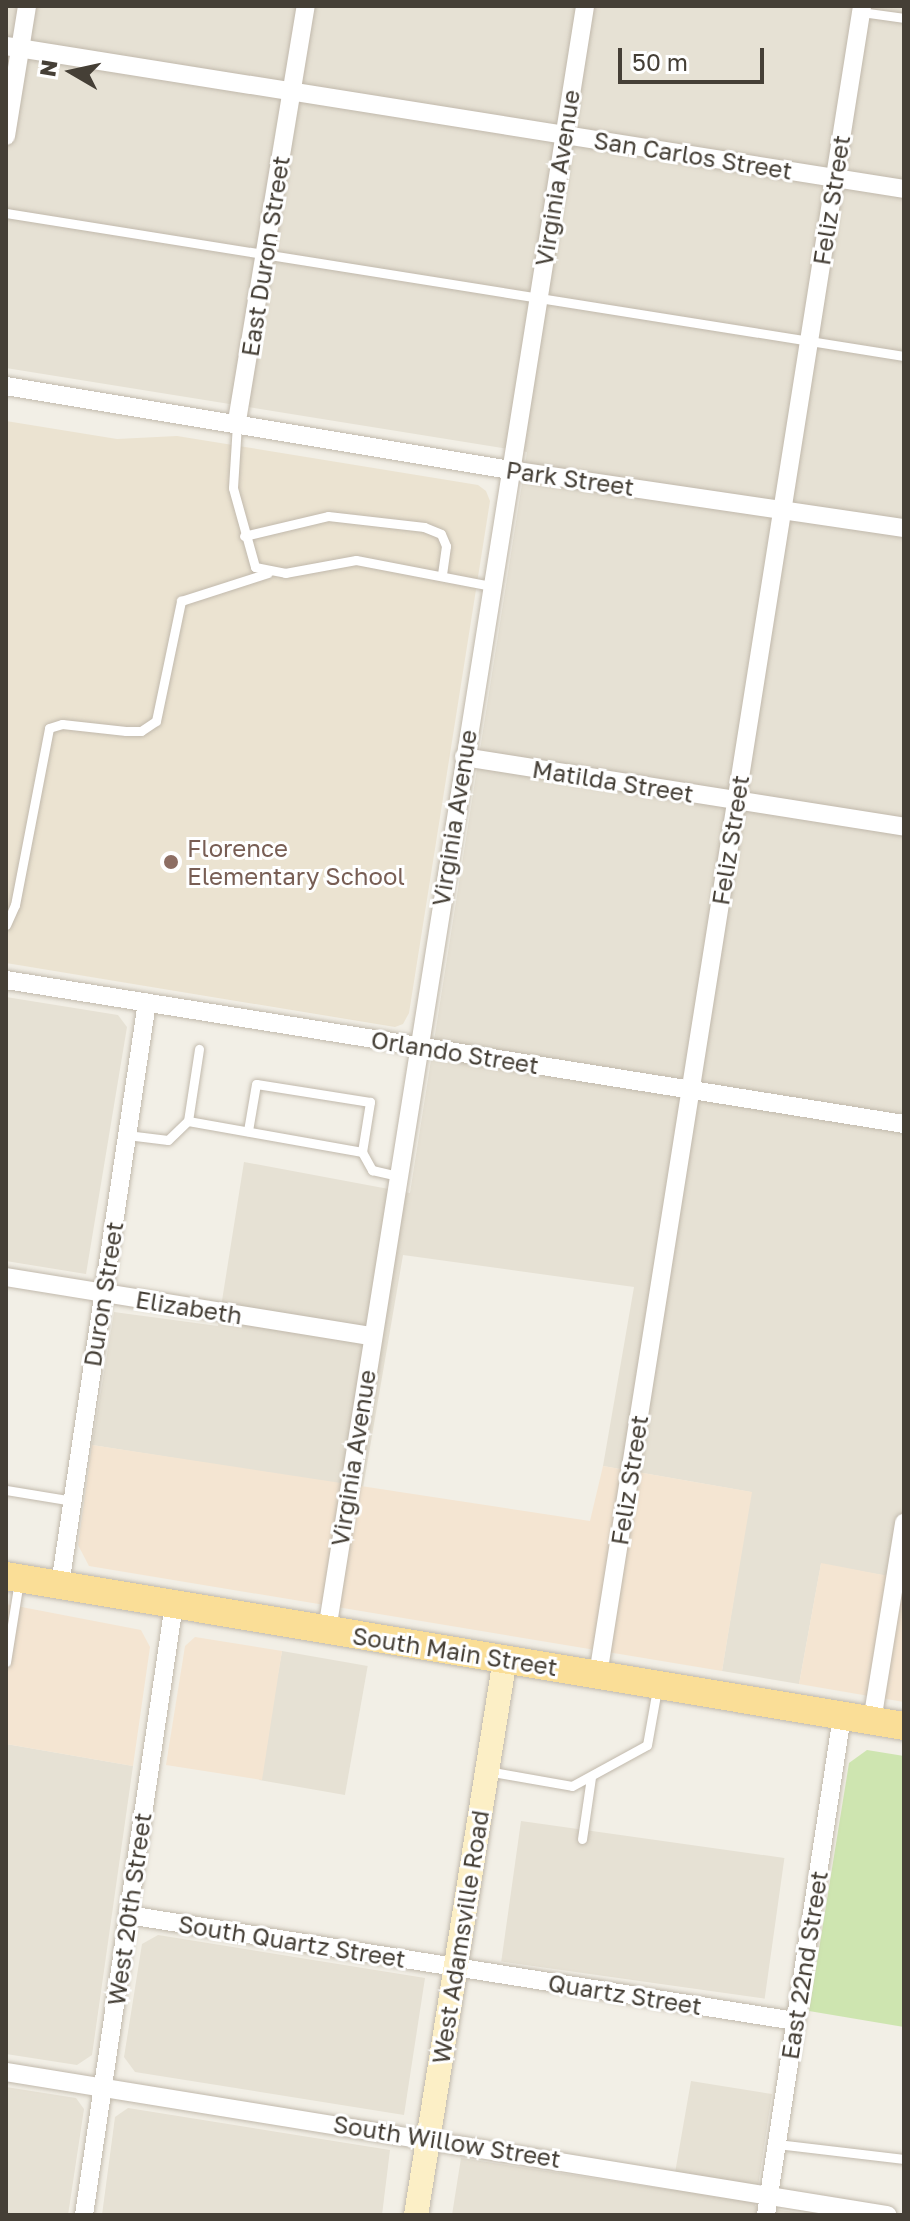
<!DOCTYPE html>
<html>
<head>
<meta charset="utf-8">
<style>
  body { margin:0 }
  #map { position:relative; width:910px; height:2221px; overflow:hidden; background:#f2efe6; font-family:"Golos Text",sans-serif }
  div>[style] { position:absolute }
  .residential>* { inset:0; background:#e6e1d4; transform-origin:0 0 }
  .commercial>* { inset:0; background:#f4e5d2 }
  .education>* { inset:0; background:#ebe3d1 }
  .green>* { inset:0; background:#cee5b0 }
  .roads { filter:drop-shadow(0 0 2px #c1b9ac) drop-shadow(0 0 2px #c1b9ac) }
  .lane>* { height:9px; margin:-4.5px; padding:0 4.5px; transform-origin:4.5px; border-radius:4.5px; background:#fff }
  .street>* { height:18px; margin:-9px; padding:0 9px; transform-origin:9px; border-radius:9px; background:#fff }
  .secondary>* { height:24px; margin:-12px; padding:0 12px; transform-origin:12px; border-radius:12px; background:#fcefc6 }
  .primary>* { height:28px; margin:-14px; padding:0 14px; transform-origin:14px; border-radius:14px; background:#fade97 }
  .dots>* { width:22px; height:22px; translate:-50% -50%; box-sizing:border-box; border:4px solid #fff; border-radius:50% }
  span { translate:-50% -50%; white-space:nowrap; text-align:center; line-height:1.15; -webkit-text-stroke:6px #fff; paint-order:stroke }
  .street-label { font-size:24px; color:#453f36 }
  .education-label { font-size:24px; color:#785e54 }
  .left { translate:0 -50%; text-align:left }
  .frame { position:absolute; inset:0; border:8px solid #453f36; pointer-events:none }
  .north { position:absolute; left:32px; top:32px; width:80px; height:80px; -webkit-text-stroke:6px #fff; paint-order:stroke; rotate:279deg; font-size:22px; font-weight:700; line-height:32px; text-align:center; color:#453f36 }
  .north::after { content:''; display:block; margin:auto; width:28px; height:36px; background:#453f36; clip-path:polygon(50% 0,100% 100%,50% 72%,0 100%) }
  .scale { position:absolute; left:618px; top:48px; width:146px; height:36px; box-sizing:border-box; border:4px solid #453f36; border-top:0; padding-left:10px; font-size:24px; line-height:28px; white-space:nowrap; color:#453f36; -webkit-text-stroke:6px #fff; paint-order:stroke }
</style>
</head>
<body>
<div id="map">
  <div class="residential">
    <div style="clip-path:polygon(6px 6px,904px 6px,904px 1579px,821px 1564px,799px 1684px,722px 1671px,751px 1492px,603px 1466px,634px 1287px,403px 1255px,363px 1488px,92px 1445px,114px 1312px,218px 1326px,244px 1162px,410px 1193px,527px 452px,6px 368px)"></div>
    <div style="clip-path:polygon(6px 997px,118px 1015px,127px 1027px,86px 1274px,6px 1261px)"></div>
    <div style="left:282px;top:1651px;width:87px;height:131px;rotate:10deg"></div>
    <div style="clip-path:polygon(6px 1744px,133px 1766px,92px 2055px,77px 2065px,6px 2054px)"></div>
    <div style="left:521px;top:1821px;width:266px;height:142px;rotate:8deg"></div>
    <div style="clip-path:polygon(158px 1935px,425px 1978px,404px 2115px,135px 2072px,124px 2057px,142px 1944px)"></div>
    <div style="clip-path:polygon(691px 2081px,772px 2094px,755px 2206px,812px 2215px,452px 2215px,461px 2158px,672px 2190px)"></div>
    <div style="clip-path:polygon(6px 2087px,76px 2098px,84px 2109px,68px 2215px,6px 2215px)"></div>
    <div style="clip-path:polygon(128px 2108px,390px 2150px,382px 2215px,102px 2215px,115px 2117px)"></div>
  </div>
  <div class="commercial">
    <div style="clip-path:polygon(92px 1445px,590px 1521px,603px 1466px,752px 1492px,722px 1671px,89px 1566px,78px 1545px)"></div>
    <div style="clip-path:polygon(821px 1563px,904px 1579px,904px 1702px,799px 1684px)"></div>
    <div style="clip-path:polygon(6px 1604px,141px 1630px,150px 1647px,133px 1766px,6px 1744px)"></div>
    <div style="clip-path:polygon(195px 1637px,282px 1651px,262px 1780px,166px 1765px,185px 1646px)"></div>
  </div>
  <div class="education">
    <div style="clip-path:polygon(6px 421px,117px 439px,177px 436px,478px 485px,486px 491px,490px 501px,409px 1013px,403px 1024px,395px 1027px,6px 963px)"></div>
  </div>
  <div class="green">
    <div style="clip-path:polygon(867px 1750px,904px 1756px,904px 2027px,809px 2011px,849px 1763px)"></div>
  </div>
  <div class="roads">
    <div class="lane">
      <div style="left:861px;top:12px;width:43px;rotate:7.9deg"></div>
      <div style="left:6px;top:213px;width:909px;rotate:9.05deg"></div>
      <div style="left:237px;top:424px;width:64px;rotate:93.6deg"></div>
      <div style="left:233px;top:488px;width:82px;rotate:74.4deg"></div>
      <div style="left:255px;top:567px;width:31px;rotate:11deg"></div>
      <div style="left:285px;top:573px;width:72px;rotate:-10.4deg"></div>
      <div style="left:356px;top:560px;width:137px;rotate:10.9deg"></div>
      <div style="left:244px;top:536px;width:86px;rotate:-13.4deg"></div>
      <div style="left:328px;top:516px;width:97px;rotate:6.5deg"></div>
      <div style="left:424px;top:527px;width:18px;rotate:22deg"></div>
      <div style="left:441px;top:534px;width:13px;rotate:67deg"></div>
      <div style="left:446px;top:546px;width:30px;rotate:98deg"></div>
      <div style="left:6px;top:925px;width:22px;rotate:-66deg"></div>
      <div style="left:15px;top:905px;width:180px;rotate:-79.1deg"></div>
      <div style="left:49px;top:728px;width:14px;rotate:-17deg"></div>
      <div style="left:62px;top:724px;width:64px;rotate:6.2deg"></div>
      <div style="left:126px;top:731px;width:15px"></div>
      <div style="left:141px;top:731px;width:18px;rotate:-34deg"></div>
      <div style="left:156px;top:721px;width:123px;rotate:-78.2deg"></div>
      <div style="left:181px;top:601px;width:91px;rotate:-17.8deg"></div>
      <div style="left:188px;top:1121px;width:73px;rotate:-81.3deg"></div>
      <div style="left:127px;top:1135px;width:41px;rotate:7deg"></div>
      <div style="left:168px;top:1140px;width:28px;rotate:-44deg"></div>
      <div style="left:188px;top:1121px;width:177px;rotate:10.1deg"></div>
      <div style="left:362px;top:1152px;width:51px;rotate:-80.9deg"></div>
      <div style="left:370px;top:1102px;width:115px;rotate:-171deg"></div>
      <div style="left:256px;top:1084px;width:48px;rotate:99.7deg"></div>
      <div style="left:362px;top:1152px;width:21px;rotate:61deg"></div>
      <div style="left:372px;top:1170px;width:26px;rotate:13deg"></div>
      <div style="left:6px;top:1490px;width:68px;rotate:9.3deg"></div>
      <div style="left:6px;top:1662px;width:82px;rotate:-80.9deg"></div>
      <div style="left:487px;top:1771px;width:86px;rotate:10deg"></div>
      <div style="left:572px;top:1786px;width:85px;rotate:-28.7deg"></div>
      <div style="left:647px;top:1745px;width:57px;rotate:-79.9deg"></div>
      <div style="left:582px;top:1839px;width:63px;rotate:-81.7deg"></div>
      <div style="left:777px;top:2144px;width:128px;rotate:6.7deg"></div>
    </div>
    <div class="street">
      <div style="left:6px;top:46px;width:909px;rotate:9.05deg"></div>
      <div style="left:6px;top:136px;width:132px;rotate:-80.8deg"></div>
      <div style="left:6px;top:386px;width:511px;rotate:9.46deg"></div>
      <div style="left:510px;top:470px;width:398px;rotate:8.4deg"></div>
      <div style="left:237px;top:421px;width:421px;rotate:-80.6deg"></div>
      <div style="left:464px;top:757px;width:446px;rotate:9deg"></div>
      <div style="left:6px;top:980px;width:909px;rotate:9.11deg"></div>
      <div style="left:6px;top:1277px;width:371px;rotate:9.2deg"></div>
      <div style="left:60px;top:1585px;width:589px;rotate:-81.51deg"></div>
      <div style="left:327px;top:1630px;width:1644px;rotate:-80.97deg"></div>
      <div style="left:598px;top:1675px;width:1690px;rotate:-81.01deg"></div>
      <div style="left:872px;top:1721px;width:201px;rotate:-80.8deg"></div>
      <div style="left:128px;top:1915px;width:675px;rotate:9.03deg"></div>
      <div style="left:6px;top:2072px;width:893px;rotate:9.22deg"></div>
      <div style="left:84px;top:2215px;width:618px;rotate:-81.62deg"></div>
      <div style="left:766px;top:2215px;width:505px;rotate:-81.34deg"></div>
    </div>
    <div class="secondary">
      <div style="left:416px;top:2215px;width:563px;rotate:-80.91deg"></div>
    </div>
    <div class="primary">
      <div style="left:6px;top:1576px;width:910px;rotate:9.48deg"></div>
    </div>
  </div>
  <div class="dots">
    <div style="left:171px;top:862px;background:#8d6e63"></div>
  </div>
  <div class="street-label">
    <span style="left:693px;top:155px;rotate:9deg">San Carlos Street</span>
    <span style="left:557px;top:178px;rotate:-81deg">Virginia Avenue</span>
    <span style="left:831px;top:200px;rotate:-81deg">Feliz Street</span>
    <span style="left:265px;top:256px;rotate:-81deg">East Duron Street</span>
    <span style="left:570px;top:478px;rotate:8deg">Park Street</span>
    <span style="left:613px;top:781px;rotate:9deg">Matilda Street</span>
    <span style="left:454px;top:818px;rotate:-81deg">Virginia Avenue</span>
    <span style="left:730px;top:840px;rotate:-81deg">Feliz Street</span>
    <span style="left:455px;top:1052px;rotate:9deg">Orlando Street</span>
    <span style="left:103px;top:1294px;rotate:-81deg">Duron Street</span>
    <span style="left:189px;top:1307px;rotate:9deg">Elizabeth</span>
    <span style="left:353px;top:1458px;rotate:-81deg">Virginia Avenue</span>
    <span style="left:629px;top:1480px;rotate:-81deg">Feliz Street</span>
    <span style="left:455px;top:1651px;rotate:9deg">South Main Street</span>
    <span style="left:129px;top:1909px;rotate:-82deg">West 20th Street</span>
    <span style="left:460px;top:1937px;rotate:-81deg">West Adamsville Road</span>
    <span style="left:292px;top:1941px;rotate:9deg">South Quartz Street</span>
    <span style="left:804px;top:1965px;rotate:-81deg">East 22nd Street</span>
    <span style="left:625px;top:1994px;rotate:9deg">Quartz Street</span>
    <span style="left:447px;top:2141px;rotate:9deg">South Willow Street</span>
  </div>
  <div class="education-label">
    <span class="left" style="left:187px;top:862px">Florence<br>Elementary School</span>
  </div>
  <div class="frame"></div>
  <div class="north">N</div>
  <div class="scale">50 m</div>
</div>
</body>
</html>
